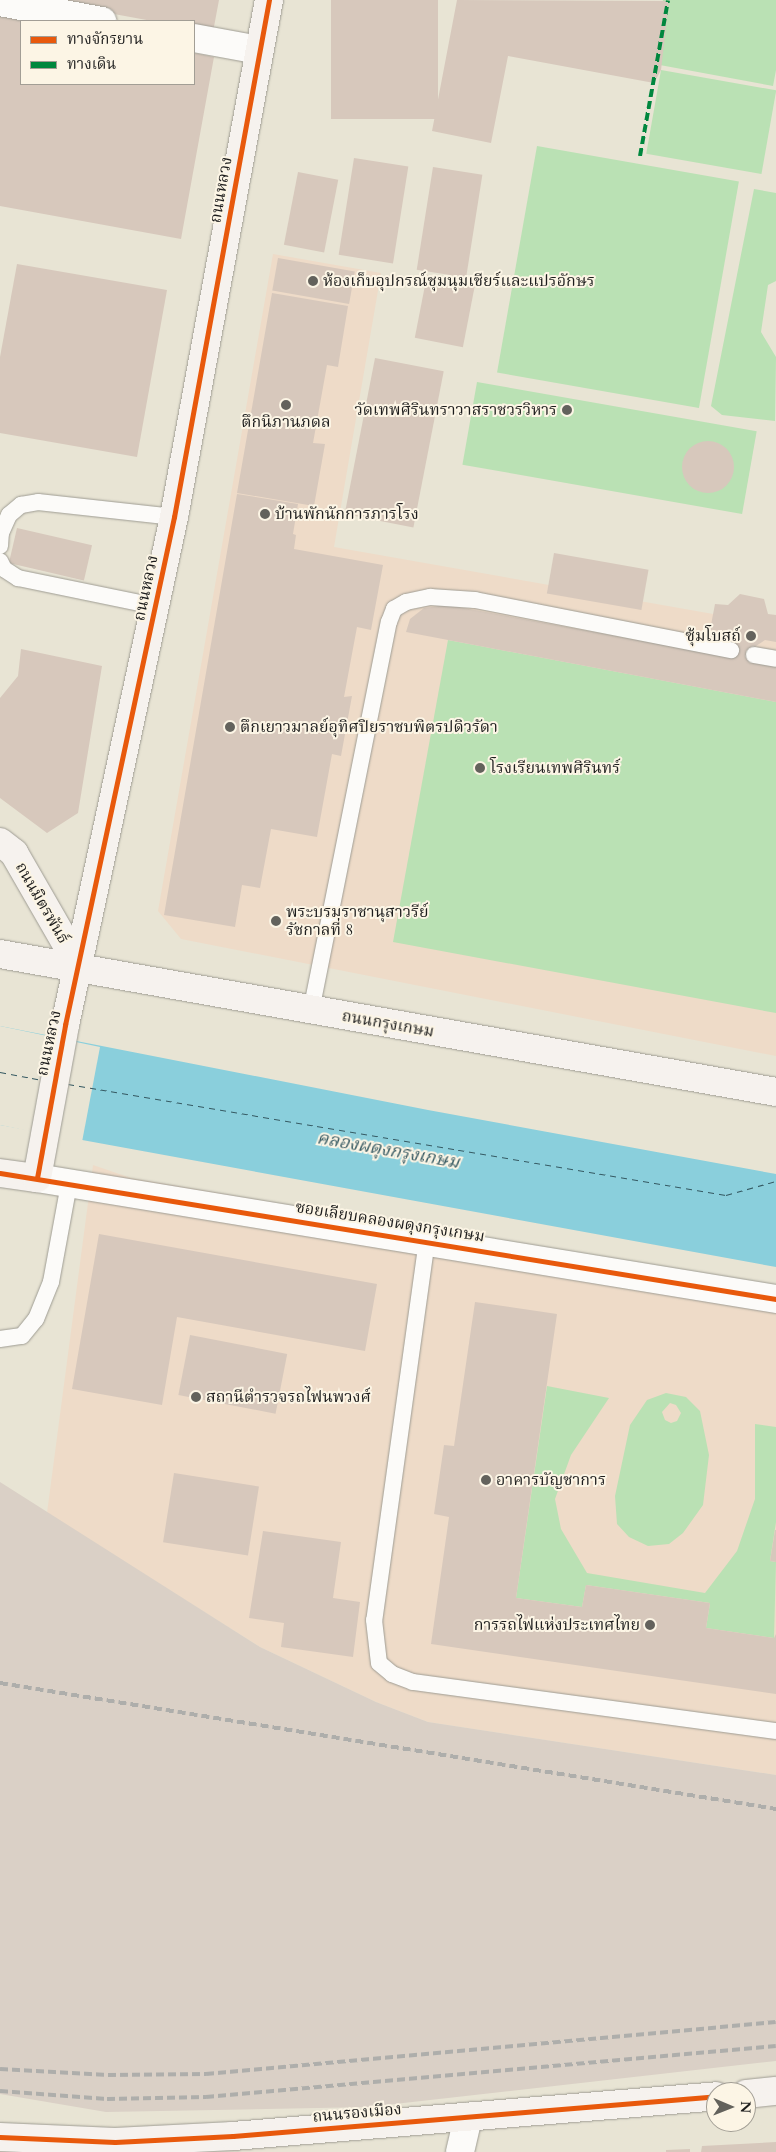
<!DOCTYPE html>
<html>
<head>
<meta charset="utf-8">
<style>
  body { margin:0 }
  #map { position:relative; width:776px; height:2152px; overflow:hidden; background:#e8e4d4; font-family:Cardo,"Noto Serif Thai",serif }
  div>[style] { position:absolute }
  .built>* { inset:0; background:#eedbc8 }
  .industrial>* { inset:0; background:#dad0c6 }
  .green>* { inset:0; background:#bae1b4; transform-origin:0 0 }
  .water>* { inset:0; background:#8acfdc }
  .pier>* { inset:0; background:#e8e4d4 }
  .ferry>* { height:1px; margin-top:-0.5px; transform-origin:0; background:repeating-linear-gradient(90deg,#345861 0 6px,transparent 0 11px) }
  .building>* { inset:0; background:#d7c8bc; transform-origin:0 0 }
  .round { border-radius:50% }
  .roads { filter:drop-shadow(0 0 1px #9e9c93) drop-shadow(0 0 1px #9e9c93) }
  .lane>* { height:16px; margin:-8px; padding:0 8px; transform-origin:8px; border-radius:8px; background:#fcfbf9 }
  .street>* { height:28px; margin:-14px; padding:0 14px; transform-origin:14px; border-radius:14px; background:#fcfbf9 }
  .secondary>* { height:28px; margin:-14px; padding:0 14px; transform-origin:14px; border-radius:14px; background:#f6f2ee }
  .rail>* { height:4px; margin-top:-2px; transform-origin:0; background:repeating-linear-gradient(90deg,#aeaeab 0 8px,transparent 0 12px) }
  .quiet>* { height:4px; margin-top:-2px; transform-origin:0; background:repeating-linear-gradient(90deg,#00873e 0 8px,transparent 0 12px) }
  .cycleway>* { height:5px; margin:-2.5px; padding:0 2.5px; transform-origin:2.5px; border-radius:2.5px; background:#e8590c }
  .dots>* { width:14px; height:14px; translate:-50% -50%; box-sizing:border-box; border:2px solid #fcf5e5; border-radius:50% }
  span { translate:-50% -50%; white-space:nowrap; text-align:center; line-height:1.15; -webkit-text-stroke:4px #fcf5e5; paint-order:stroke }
  .street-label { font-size:16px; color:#1c1c1c }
  .poi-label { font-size:16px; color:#1c1c1c }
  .left { translate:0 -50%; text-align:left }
  .right { translate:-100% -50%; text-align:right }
  .water-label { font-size:18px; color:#345861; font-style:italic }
  .legend { position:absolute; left:20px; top:20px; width:175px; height:65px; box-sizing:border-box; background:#fcf5e5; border:1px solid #a29e95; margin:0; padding:6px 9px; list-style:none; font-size:15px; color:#1c1c1c }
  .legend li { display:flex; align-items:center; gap:10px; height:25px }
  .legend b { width:25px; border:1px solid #a29e95 }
  .north { position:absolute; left:706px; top:2082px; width:50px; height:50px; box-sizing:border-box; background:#fcf5e5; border:1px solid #a29e95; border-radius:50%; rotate:91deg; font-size:14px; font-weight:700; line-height:20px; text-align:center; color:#1c1c1c }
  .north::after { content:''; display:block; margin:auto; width:18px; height:22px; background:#63625c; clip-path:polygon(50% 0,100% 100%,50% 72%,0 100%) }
</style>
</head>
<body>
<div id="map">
  <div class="built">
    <div style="clip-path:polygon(273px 254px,381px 273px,334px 547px,776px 625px,776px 1056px,181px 939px,158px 911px)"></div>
    <div style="clip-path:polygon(93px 1165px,131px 1178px,776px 1288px,776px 1775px,428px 1722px,376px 1702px,260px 1647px,47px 1513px)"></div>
  </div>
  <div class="industrial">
    <div style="clip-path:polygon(0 1482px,260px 1647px,376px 1702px,428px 1722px,776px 1775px,776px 2061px,368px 2107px,106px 2112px,0 2094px)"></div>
  </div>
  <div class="green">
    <div style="clip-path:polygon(663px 0,776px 0,776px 70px,773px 86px,649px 63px)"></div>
    <div style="left:661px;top:70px;width:117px;height:85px;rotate:10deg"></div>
    <div style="left:537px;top:146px;width:205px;height:230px;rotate:10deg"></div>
    <div style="clip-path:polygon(754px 189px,776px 193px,776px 281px,768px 285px,761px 332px,776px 357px,775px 421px,722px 415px,711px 406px)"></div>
    <div style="left:477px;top:382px;width:284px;height:84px;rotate:10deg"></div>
    <div style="clip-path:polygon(448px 640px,776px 702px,776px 1013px,393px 942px)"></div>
    <div style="clip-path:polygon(547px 1386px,609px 1398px,571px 1455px,555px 1499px,561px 1529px,587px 1573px,705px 1593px,737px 1551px,755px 1499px,755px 1424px,776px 1427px,776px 1522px,770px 1561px,776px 1562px,774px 1638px,706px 1628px,710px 1603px,586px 1585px,582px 1607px,516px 1598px)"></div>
    <div style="clip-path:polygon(evenodd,666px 1393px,686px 1397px,700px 1411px,709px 1455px,703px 1505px,683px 1533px,669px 1544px,648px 1546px,629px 1537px,617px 1524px,615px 1496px,630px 1425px,647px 1400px,666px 1393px,670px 1403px,676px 1405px,681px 1413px,677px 1421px,671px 1423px,665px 1420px,662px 1412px,670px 1403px)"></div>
  </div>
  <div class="water">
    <div style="clip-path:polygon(0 1026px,428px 1110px,776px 1174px,776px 1267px,0 1125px)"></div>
  </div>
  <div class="pier">
    <div style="clip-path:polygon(0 1026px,100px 1047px,82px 1142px,0 1125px)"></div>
  </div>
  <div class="ferry">
    <div style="left:0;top:1072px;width:43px;rotate:10.8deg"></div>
    <div style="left:68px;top:1084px;width:667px;rotate:9.58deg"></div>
    <div style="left:726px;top:1195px;width:52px;rotate:-15.6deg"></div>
  </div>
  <div class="building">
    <div style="clip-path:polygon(38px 0,219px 0,213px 32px,194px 29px,194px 21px,152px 21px)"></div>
    <div style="left:331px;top:0;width:107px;height:119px"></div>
    <div style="clip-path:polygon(457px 0,669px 1px,661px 70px,654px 83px,508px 56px,491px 143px,432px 131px)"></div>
    <div style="clip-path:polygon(0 16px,21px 20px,21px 84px,194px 84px,194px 53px,214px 57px,181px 239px,0 206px)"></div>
    <div style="left:354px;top:158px;width:55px;height:98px;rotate:9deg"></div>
    <div style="left:433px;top:167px;width:50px;height:104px;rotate:9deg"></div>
    <div style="left:298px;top:172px;width:41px;height:74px;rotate:11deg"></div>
    <div style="left:278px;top:258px;width:78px;height:33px;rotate:10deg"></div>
    <div style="clip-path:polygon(17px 264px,167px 290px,137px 457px,0 433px,0 357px)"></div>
    <div style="left:427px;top:275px;width:49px;height:64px;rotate:11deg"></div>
    <div style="clip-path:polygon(272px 293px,348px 306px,338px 367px,327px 365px,313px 443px,325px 444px,314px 506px,237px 493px)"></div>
    <div style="left:375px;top:358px;width:70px;height:159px;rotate:11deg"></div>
    <div class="round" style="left:682px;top:441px;width:52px;height:52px"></div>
    <div style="clip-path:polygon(237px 494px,298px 504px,293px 534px,296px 535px,294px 549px,383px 565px,371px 630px,357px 627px,344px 697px,352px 696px,341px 756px,332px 754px,317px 837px,271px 829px,260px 888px,242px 885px,235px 927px,164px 915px)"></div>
    <div style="left:17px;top:528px;width:77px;height:36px;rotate:13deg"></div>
    <div style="left:554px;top:553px;width:96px;height:41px;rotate:10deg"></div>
    <div style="clip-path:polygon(740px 594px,764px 599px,768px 614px,776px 615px,776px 642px,765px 640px,756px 646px,753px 662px,776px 666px,776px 702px,406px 632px,410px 619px,424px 608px,447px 605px,730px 657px,732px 643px,723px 631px,710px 630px,715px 604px,728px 605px)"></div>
    <div style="clip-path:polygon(21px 649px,102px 666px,78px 813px,47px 833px,0 798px,0 698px,18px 676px)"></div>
    <div style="clip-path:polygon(99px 1234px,377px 1284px,365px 1351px,177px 1317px,162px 1405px,72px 1389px)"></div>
    <div style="clip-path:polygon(475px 1302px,557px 1314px,516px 1598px,582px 1607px,586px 1585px,710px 1603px,706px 1628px,774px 1638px,776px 1634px,776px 1694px,431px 1644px,449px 1517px,434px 1514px,444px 1445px,454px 1446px)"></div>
    <div style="left:190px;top:1335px;width:99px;height:61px;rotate:11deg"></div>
    <div style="left:174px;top:1473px;width:86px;height:70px;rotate:9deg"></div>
    <div style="clip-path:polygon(775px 1530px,776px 1530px,776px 1562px,770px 1561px)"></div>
    <div style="clip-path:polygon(263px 1531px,341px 1542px,333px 1598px,360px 1602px,353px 1657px,281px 1647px,284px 1623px,249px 1618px)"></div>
    <div style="clip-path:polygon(776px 2142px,776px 2152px,701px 2152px,702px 2146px)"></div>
    <div style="clip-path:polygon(690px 2149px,690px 2152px,666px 2152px,666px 2150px)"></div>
  </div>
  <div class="roads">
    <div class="lane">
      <div style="left:0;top:546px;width:13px;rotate:-86deg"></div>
      <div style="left:1px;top:533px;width:20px;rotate:-66deg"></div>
      <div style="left:9px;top:515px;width:16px;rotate:-40deg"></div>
      <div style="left:21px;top:505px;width:17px;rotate:-10deg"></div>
      <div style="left:38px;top:502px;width:137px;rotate:6.3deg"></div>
      <div style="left:0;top:561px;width:9px;rotate:63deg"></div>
      <div style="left:4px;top:569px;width:17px;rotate:33deg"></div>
      <div style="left:18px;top:578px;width:140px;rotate:11.6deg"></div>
      <div style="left:754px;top:655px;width:22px;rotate:10deg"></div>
      <div style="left:311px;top:1011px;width:397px;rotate:-78.7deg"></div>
      <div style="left:389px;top:622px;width:14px;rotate:-69deg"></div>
      <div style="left:394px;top:609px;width:14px;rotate:-30deg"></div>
      <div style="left:406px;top:602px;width:25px;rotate:-12deg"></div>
      <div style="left:430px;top:597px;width:45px;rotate:3.8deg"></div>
      <div style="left:475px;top:600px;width:261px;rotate:11.1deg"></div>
      <div style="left:427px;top:1240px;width:384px;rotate:97.9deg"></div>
      <div style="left:374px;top:1620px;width:43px;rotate:83.4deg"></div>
      <div style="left:379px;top:1663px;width:17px;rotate:40deg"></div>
      <div style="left:392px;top:1674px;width:22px;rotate:21deg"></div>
      <div style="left:413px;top:1682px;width:366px;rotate:7.7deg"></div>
      <div style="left:0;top:1339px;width:22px;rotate:-8deg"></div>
      <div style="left:22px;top:1336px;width:22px;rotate:-51deg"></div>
      <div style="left:36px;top:1319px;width:40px;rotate:-68deg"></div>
      <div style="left:51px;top:1282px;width:100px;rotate:-79.6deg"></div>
    </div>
    <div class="street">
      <div style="left:0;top:2px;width:104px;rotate:10.6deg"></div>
      <div style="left:194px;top:38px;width:66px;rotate:10.5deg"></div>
      <div style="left:37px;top:1178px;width:749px;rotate:9.3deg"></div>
      <div style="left:460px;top:2152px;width:36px;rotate:-77deg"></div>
    </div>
    <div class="secondary">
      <div style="left:0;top:842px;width:18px;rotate:38deg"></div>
      <div style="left:14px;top:853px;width:133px;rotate:60.1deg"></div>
      <div style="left:0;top:954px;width:788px;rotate:10.08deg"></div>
      <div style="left:0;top:1173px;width:37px;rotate:8deg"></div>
      <div style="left:37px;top:1178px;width:156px;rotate:-79.6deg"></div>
      <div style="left:65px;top:1025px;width:520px;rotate:-77.89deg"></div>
      <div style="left:174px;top:517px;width:526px;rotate:-79.59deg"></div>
      <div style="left:746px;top:2094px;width:30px;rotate:-6deg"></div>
      <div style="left:0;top:2137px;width:115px;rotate:2.5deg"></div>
      <div style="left:115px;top:2142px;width:118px;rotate:-2.9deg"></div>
      <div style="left:233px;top:2136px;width:485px;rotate:-4.7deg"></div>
    </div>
  </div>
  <div class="rail">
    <div style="left:0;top:1683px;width:786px;rotate:9.22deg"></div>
    <div style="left:0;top:2069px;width:108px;rotate:3.2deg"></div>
    <div style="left:108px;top:2075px;width:98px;rotate:-0.6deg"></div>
    <div style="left:206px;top:2074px;width:572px;rotate:-5.21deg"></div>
    <div style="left:0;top:2091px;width:107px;rotate:4.3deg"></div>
    <div style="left:107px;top:2099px;width:99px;rotate:-1.2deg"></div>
    <div style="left:206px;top:2097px;width:572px;rotate:-5.11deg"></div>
  </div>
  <div class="quiet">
    <div style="left:640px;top:156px;width:158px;rotate:-79.8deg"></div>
  </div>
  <div class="cycleway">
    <div style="left:0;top:1173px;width:786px;rotate:9.22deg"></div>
    <div style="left:37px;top:1178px;width:156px;rotate:-79.6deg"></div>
    <div style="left:65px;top:1025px;width:520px;rotate:-77.89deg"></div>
    <div style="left:174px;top:517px;width:526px;rotate:-79.59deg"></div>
    <div style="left:0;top:2137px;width:115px;rotate:2.5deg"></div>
    <div style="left:115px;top:2142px;width:118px;rotate:-2.9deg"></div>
    <div style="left:233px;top:2136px;width:485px;rotate:-4.7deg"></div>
  </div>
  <div class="dots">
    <div style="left:313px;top:281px;background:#63625c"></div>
    <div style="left:286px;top:405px;background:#63625c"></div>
    <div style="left:567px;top:410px;background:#63625c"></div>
    <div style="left:265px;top:514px;background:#63625c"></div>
    <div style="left:751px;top:636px;background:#63625c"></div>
    <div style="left:230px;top:727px;background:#63625c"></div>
    <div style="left:480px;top:768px;background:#63625c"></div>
    <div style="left:276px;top:921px;background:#63625c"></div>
    <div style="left:196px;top:1397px;background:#63625c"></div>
    <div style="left:486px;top:1480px;background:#63625c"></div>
    <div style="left:650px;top:1625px;background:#63625c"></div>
  </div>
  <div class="street-label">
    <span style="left:221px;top:190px;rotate:-80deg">ถนนหลวง</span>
    <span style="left:146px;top:588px;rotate:-78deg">ถนนหลวง</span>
    <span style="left:42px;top:903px;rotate:60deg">ถนนมิตรพันธ์</span>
    <span style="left:388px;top:1024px;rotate:10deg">ถนนกรุงเกษม</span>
    <span style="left:49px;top:1043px;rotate:-78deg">ถนนหลวง</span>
    <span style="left:390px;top:1222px;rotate:9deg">ซอยเลียบคลองผดุงกรุงเกษม</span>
    <span style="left:357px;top:2113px;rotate:-5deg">ถนนรองเมือง</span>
  </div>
  <div class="poi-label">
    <span class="left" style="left:323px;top:281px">ห้องเก็บอุปกรณ์ชุมนุมเชียร์และแปรอักษร</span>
    <span class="right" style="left:557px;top:410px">วัดเทพศิรินทราวาสราชวรวิหาร</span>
    <span style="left:286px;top:422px">ตึกนิภานภดล</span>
    <span class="left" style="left:275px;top:514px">บ้านพักนักการภารโรง</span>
    <span class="right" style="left:741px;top:636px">ซุ้มโบสถ์</span>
    <span class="left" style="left:240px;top:727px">ตึกเยาวมาลย์อุทิศปิยราชบพิตรปดิวรัดา</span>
    <span class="left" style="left:490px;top:768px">โรงเรียนเทพศิรินทร์</span>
    <span class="left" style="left:286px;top:921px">พระบรมราชานุสาวรีย์<br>รัชกาลที่ 8</span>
    <span class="left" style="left:206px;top:1397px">สถานีตำรวจรถไฟนพวงศ์</span>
    <span class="left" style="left:496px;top:1480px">อาคารบัญชาการ</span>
    <span class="right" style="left:640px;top:1625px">การรถไฟแห่งประเทศไทย</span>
  </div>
  <div class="water-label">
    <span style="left:388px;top:1151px;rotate:10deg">คลองผดุงกรุงเกษม</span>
  </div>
  <ul class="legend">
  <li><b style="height:6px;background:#e8590c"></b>ทางจักรยาน</li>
  <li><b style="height:6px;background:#00873e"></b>ทางเดิน</li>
  </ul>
  <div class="north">N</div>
</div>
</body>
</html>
